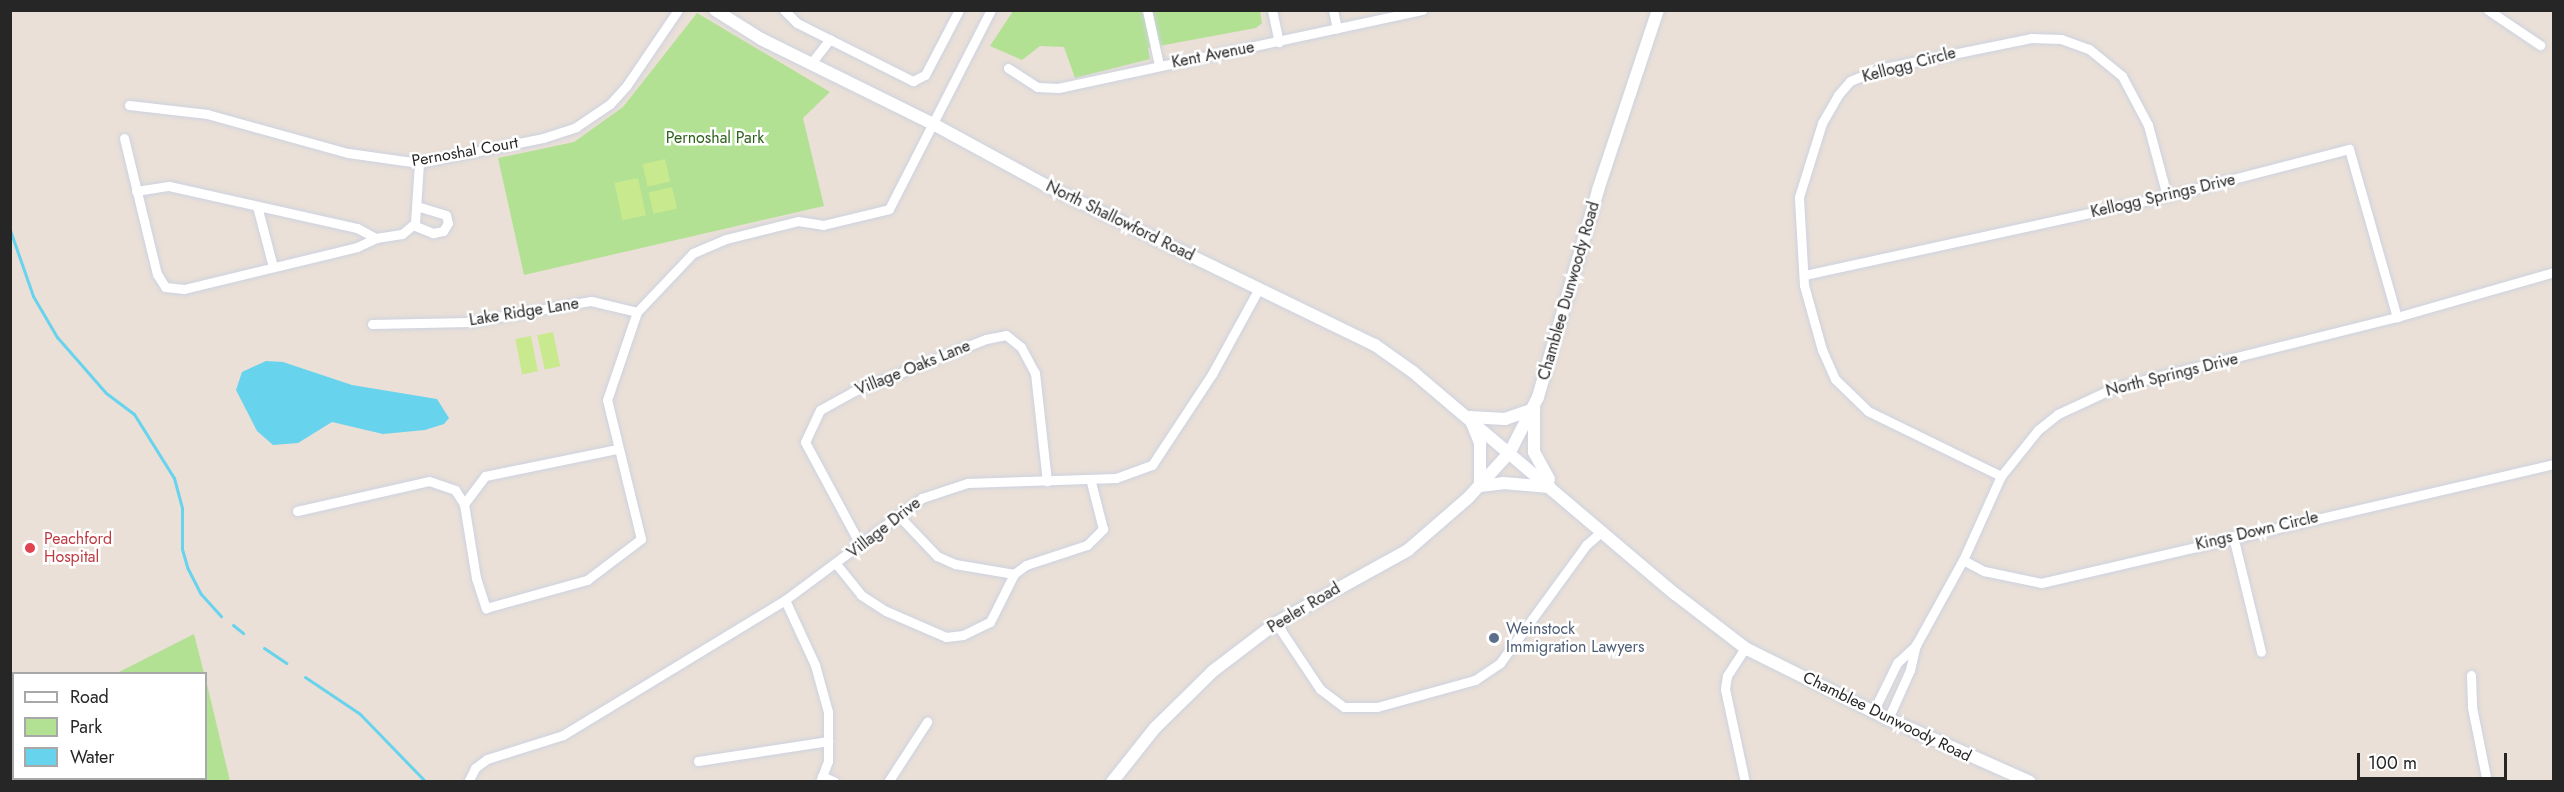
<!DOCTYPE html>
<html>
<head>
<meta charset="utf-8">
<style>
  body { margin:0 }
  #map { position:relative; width:2564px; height:792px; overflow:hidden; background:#eae0d7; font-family:Jost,sans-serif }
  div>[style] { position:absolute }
  .green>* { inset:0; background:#b3e193 }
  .pitch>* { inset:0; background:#c9e98e; transform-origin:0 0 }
  .water>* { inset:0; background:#68d3ed }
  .stream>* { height:3px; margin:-1.5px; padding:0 1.5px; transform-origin:1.5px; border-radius:1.5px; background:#68d3ed }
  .roads { filter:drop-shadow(0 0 2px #cdd2e0) drop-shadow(0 0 2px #cdd2e0) }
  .minor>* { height:9px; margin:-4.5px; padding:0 4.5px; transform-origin:4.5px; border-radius:4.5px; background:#fff }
  .tertiary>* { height:12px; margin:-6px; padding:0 6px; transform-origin:6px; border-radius:6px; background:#fff }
  .dots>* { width:16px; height:16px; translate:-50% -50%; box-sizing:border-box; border:3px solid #fff; border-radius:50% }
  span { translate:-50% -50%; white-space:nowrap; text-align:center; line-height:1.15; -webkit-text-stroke:5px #fff; paint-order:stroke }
  .street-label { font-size:16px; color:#262626 }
  .park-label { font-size:16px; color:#2d6119 }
  .health-label { font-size:16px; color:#be3a42 }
  .left { translate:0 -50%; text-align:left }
  .service-label { font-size:16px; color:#4e5e75 }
  .frame { position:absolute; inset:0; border:12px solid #262626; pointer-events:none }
  .legend { position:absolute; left:12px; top:672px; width:195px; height:108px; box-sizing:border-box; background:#fff; border:2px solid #a8a8a8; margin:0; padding:8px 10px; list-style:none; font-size:18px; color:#262626 }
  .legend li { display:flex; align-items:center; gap:12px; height:30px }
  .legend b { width:30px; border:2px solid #a8a8a8 }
  .scale { position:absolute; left:2357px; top:753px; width:150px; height:27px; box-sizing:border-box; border:3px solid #262626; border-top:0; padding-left:8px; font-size:18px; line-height:21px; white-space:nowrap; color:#262626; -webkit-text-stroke:4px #fff; paint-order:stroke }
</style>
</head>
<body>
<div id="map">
  <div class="green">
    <div style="clip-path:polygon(1260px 10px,1262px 23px,1256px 28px,1148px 48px,1150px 59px,1075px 78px,1064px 47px,1040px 46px,1022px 60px,990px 46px,1013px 11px)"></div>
    <div style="clip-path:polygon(697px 13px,830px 92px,803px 118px,824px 206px,524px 275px,498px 158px,574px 142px,623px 107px)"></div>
    <div style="clip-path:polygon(194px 634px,204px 673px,117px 673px)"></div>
    <div style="clip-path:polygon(206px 680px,230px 781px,11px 781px,13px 727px,14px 778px,206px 778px)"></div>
  </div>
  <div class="pitch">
    <div style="left:665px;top:159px;width:23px;height:23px;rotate:77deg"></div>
    <div style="left:638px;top:178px;width:38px;height:24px;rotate:78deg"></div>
    <div style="left:672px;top:187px;width:22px;height:24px;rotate:77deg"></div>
    <div style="left:553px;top:332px;width:35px;height:16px;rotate:78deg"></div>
    <div style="left:531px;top:336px;width:36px;height:16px;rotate:79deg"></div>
  </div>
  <div class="water">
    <div style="clip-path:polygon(266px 361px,283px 362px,352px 385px,437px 399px,449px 418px,444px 424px,425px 430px,383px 434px,332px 422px,298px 443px,273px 445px,257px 431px,236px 390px,242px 372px)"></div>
  </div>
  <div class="stream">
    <div style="left:10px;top:230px;width:70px;rotate:70.8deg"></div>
    <div style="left:33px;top:296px;width:48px;rotate:59.7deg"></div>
    <div style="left:57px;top:337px;width:74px;rotate:48.8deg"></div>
    <div style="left:106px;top:393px;width:35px;rotate:37deg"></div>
    <div style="left:134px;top:414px;width:75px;rotate:58deg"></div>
    <div style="left:174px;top:478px;width:31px;rotate:75deg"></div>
    <div style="left:182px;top:508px;width:41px;rotate:90deg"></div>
    <div style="left:182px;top:549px;width:19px;rotate:74deg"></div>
    <div style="left:187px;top:567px;width:30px;rotate:63deg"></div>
    <div style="left:201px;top:594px;width:30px;rotate:48deg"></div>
    <div style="left:233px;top:625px;width:13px;rotate:39deg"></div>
    <div style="left:264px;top:648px;width:27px;rotate:34deg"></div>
    <div style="left:305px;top:677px;width:66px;rotate:33.9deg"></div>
    <div style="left:360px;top:714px;width:95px;rotate:45.9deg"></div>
  </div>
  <div class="roads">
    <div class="minor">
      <div style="left:784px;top:10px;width:18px;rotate:45deg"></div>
      <div style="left:797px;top:23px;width:130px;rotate:26.6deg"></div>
      <div style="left:913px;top:81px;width:13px;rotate:-27deg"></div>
      <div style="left:925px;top:75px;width:73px;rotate:-62.4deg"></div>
      <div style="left:1147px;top:10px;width:56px;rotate:77.7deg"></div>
      <div style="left:1272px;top:10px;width:33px;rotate:78deg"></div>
      <div style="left:1333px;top:10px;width:19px;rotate:78deg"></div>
      <div style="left:2488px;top:10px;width:63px;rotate:33.9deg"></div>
      <div style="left:812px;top:62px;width:29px;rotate:-52deg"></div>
      <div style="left:1008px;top:68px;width:35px;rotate:33deg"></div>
      <div style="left:1037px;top:87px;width:21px;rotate:3deg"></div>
      <div style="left:1058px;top:88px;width:373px;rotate:-12.1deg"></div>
      <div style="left:129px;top:105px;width:79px;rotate:6.6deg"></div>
      <div style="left:207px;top:114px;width:146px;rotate:15.5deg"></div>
      <div style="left:348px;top:153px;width:72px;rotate:8deg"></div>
      <div style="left:419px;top:163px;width:126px;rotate:-11.4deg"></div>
      <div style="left:543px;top:138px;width:35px;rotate:-18deg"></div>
      <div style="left:576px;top:127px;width:41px;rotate:-34.1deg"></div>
      <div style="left:610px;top:104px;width:25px;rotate:-48deg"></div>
      <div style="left:627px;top:85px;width:91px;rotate:-55.8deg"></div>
      <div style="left:124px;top:138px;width:140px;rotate:76.4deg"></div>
      <div style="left:157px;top:274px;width:15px;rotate:58deg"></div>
      <div style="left:165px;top:287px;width:19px;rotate:6deg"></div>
      <div style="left:184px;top:289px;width:178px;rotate:-13.6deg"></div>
      <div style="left:357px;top:247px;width:21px;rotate:-25deg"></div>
      <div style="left:136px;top:191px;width:33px;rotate:-9deg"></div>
      <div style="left:169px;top:186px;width:193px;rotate:12.6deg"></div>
      <div style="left:357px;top:228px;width:21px;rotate:28deg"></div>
      <div style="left:376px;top:238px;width:26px;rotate:-9deg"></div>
      <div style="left:402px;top:234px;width:17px;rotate:-40deg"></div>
      <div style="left:415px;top:223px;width:60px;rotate:-86.2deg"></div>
      <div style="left:257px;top:206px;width:63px;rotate:75.3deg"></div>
      <div style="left:413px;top:225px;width:22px;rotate:22deg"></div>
      <div style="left:433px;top:233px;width:10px;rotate:-11deg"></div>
      <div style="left:443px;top:231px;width:9px;rotate:-58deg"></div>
      <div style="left:448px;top:223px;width:8px;rotate:-104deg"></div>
      <div style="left:446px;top:215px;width:30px;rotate:-163deg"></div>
      <div style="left:1805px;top:275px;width:371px;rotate:-12.3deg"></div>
      <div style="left:2167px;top:196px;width:188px;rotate:-14.5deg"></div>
      <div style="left:2349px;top:149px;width:175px;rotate:74.1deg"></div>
      <div style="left:372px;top:324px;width:97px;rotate:-1.2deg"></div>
      <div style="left:469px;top:322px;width:124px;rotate:-9.8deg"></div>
      <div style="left:591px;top:301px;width:47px;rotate:13.4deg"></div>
      <div style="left:637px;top:312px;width:81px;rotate:-46.5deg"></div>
      <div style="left:693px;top:253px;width:36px;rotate:-23deg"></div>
      <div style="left:726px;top:239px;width:74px;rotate:-14deg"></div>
      <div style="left:798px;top:221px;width:25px;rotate:9deg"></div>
      <div style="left:823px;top:225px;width:68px;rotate:-13.6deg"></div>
      <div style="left:889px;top:209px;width:224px;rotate:-62.9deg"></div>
      <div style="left:2001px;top:476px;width:148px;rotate:-154deg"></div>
      <div style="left:1868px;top:411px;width:46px;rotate:-135.9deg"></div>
      <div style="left:1835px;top:379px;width:32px;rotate:-114deg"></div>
      <div style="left:1822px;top:350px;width:67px;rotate:-105.5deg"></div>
      <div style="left:1804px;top:285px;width:88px;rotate:-93.3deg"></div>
      <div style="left:1799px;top:197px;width:77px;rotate:-72.7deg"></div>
      <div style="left:1822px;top:123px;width:32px;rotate:-60deg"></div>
      <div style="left:1838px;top:95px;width:18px;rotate:-49deg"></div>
      <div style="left:1850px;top:81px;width:31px;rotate:-22deg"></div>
      <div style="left:1879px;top:69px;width:155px;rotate:-11.5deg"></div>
      <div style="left:2031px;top:38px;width:30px;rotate:2deg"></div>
      <div style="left:2061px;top:39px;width:30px;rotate:20deg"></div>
      <div style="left:2089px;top:49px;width:43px;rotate:39.3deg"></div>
      <div style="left:2122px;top:76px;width:55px;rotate:62deg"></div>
      <div style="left:2148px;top:125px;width:73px;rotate:75deg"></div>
      <div style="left:464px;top:504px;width:75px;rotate:80.8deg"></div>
      <div style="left:476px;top:578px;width:32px;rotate:72deg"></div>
      <div style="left:486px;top:608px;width:105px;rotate:-15.5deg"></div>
      <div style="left:587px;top:580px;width:68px;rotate:-37.2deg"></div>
      <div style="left:641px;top:539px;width:143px;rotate:-103.7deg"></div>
      <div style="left:607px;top:400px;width:93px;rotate:-71.2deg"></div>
      <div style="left:297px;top:511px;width:135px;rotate:-12.8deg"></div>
      <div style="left:429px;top:481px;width:28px;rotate:19deg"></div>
      <div style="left:455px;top:490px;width:17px;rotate:57deg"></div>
      <div style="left:464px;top:504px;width:35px;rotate:-53deg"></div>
      <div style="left:485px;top:476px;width:134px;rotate:-11.6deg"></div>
      <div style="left:898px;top:515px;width:57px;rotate:46.4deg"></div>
      <div style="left:937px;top:556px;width:20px;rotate:24deg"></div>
      <div style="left:955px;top:564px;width:60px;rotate:9.6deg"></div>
      <div style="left:2233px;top:536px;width:119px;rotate:76.4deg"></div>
      <div style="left:861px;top:546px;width:118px;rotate:-118.3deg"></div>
      <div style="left:805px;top:442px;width:35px;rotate:-65deg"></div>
      <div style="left:820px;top:410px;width:37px;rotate:-29deg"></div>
      <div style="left:852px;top:392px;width:144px;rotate:-21.6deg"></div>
      <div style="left:986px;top:339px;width:20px;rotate:-11deg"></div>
      <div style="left:1006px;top:335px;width:19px;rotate:39deg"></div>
      <div style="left:1021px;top:347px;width:30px;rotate:62deg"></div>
      <div style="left:1035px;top:373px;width:109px;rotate:83.7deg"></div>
      <div style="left:1963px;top:560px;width:24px;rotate:28deg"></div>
      <div style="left:1984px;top:571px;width:58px;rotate:11.9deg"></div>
      <div style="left:2041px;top:583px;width:527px;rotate:-13.06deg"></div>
      <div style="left:837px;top:565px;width:38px;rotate:51deg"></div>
      <div style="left:861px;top:595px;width:30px;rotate:33deg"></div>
      <div style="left:886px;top:611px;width:65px;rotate:23.4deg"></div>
      <div style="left:946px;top:637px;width:17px;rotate:-7deg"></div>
      <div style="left:963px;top:635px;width:30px;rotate:-26deg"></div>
      <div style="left:990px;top:622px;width:54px;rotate:-63.4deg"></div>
      <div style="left:1014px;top:574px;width:15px;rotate:-37deg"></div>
      <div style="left:1026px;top:565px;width:64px;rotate:-18.2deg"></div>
      <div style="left:1087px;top:545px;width:23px;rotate:-45deg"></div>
      <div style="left:1103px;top:529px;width:49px;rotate:-104.3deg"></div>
      <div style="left:785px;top:600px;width:72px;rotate:65.2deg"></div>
      <div style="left:815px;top:665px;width:49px;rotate:74.5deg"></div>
      <div style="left:828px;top:712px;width:49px;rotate:90deg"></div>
      <div style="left:828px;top:761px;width:22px;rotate:111deg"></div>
      <div style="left:1276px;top:623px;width:79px;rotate:56.3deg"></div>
      <div style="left:1320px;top:689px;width:30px;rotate:37deg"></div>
      <div style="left:1344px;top:707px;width:33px"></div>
      <div style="left:1377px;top:707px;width:102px;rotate:-15.4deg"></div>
      <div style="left:1475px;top:680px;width:30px;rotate:-34deg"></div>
      <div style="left:1500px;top:663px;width:146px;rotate:-53.9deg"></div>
      <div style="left:1586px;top:545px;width:20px;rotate:-41deg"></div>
      <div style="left:1745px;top:648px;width:33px;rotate:123deg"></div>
      <div style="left:1727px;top:676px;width:13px;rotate:99deg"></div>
      <div style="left:1725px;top:689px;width:95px;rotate:77.9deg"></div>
      <div style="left:2471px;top:675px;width:32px;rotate:88deg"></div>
      <div style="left:2472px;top:707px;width:76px;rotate:78.7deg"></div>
      <div style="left:1873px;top:712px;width:55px;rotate:-63.9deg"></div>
      <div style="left:1897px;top:663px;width:26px;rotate:-43deg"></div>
      <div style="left:1916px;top:645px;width:97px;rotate:-61.1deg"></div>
      <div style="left:1963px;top:560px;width:92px;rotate:-65.7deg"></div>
      <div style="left:2001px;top:476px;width:59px;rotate:-51.2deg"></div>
      <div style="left:2038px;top:430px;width:26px;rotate:-39deg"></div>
      <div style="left:2058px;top:414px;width:64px;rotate:-25deg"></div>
      <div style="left:2116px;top:387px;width:290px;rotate:-14deg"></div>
      <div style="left:2397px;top:317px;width:163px;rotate:-16deg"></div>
      <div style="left:1888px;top:719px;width:54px;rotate:-65.8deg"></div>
      <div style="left:1910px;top:670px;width:26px;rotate:-77deg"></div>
      <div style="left:698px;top:761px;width:132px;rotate:-8.7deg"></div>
      <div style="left:822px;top:776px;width:14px;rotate:25deg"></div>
      <div style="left:468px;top:782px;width:16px;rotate:-63deg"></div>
      <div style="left:475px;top:768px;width:15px;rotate:-37deg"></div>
      <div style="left:487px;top:759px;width:80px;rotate:-17.5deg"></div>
      <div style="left:563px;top:735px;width:260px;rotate:-31.3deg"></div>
      <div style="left:785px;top:600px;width:171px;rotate:-36.7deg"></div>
      <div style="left:922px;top:498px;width:47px;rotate:-18.4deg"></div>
      <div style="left:967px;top:483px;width:149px;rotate:-1.9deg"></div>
      <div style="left:1116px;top:478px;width:38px;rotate:-20deg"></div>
      <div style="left:1152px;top:465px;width:109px;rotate:-56.6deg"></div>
      <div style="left:1212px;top:374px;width:98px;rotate:-61.3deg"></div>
      <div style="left:888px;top:782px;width:72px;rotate:-57deg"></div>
    </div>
    <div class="tertiary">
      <div style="left:715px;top:10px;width:54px;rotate:32.2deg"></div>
      <div style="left:761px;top:39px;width:194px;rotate:26.3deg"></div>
      <div style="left:935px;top:125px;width:125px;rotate:28.6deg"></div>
      <div style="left:1045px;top:185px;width:367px;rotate:25.9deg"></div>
      <div style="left:1375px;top:345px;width:47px;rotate:35.4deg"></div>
      <div style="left:1413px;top:372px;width:343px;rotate:40.3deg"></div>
      <div style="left:1675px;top:594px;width:88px;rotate:37.6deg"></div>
      <div style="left:1745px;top:648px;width:160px;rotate:26.4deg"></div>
      <div style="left:1888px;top:719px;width:155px;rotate:23.9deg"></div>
      <div style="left:1469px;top:417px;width:36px;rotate:3deg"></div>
      <div style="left:1505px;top:419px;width:31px;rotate:-19deg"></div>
      <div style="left:1534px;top:409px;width:43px;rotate:90deg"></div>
      <div style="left:1534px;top:452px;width:31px;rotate:61deg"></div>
      <div style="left:1472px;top:423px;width:22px;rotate:68deg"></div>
      <div style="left:1480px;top:443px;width:43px;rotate:90deg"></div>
      <div style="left:1480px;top:486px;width:23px;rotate:-7deg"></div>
      <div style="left:1503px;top:483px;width:47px;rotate:4.9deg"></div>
      <div style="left:1112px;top:782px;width:69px;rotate:-51.5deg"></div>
      <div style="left:1155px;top:728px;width:81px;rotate:-44.5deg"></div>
      <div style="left:1213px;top:671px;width:79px;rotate:-37.3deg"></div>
      <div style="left:1276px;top:623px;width:151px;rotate:-28.9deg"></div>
      <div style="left:1408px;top:550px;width:79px;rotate:-40.9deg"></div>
      <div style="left:1468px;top:498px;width:62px;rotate:-47.6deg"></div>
      <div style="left:1510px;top:452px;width:62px;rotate:-63deg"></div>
      <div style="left:1538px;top:397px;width:216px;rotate:-73.8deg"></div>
      <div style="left:1598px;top:190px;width:190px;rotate:-71.6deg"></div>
    </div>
  </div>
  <div class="dots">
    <div style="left:30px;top:548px;background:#e0444e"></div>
    <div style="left:1494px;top:638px;background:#5c6f8a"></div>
  </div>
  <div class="street-label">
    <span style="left:1213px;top:55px;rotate:-11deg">Kent Avenue</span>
    <span style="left:1909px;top:65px;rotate:-15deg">Kellogg Circle</span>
    <span style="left:465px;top:152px;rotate:-10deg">Pernoshal Court</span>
    <span style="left:2163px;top:196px;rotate:-13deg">Kellogg Springs Drive</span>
    <span style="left:1120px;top:221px;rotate:26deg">North Shallowford Road</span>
    <span style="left:1569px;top:291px;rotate:-74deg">Chamblee Dunwoody Road</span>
    <span style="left:524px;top:312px;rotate:-9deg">Lake Ridge Lane</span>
    <span style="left:913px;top:368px;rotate:-22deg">Village Oaks Lane</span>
    <span style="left:2172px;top:375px;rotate:-14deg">North Springs Drive</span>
    <span style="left:884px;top:528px;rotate:-38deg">Village Drive</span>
    <span style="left:2257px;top:531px;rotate:-13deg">Kings Down Circle</span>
    <span style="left:1304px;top:608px;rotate:-31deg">Peeler Road</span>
    <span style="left:1887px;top:717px;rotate:26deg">Chamblee Dunwoody Road</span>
  </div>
  <div class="park-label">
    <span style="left:715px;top:138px">Pernoshal Park</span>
  </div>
  <div class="health-label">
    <span class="left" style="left:44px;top:548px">Peachford<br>Hospital</span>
  </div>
  <div class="service-label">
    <span class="left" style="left:1506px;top:638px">Weinstock<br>Immigration Lawyers</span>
  </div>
  <div class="frame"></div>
  <ul class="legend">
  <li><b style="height:8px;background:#fff"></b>Road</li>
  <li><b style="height:16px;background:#b3e193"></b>Park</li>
  <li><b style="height:16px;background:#68d3ed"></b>Water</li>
  </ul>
  <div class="scale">100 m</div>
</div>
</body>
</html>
